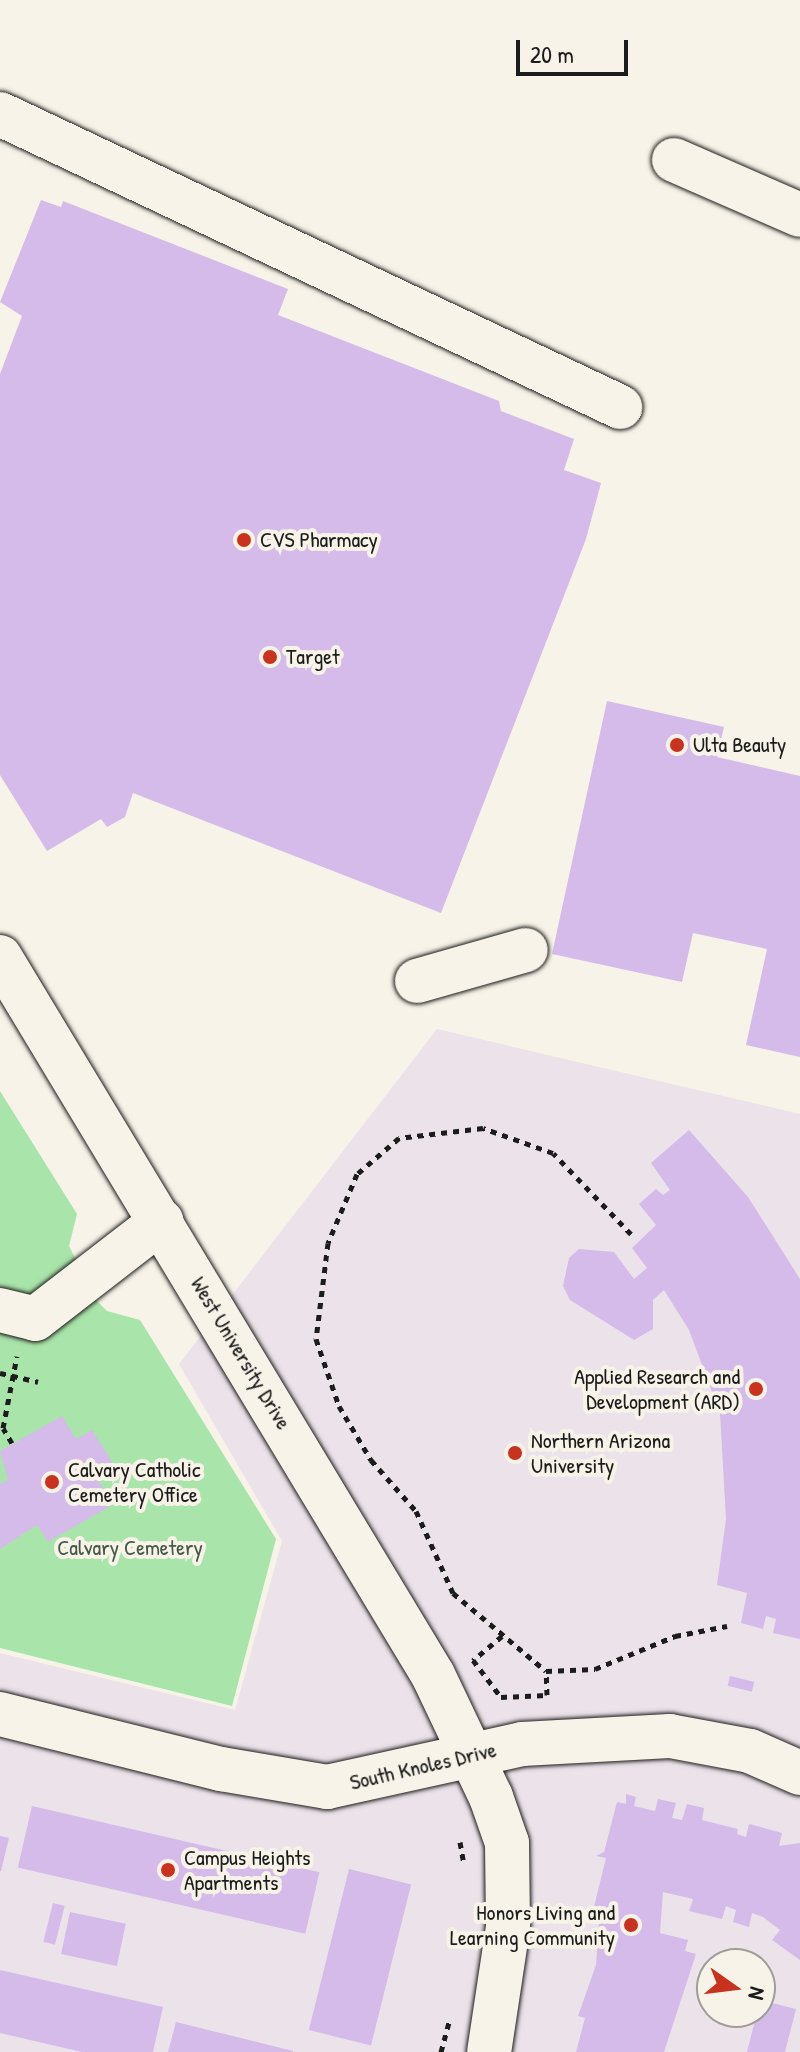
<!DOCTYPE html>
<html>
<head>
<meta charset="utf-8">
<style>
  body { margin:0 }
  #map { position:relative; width:800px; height:2052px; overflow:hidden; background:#f7f3e8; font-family:"Patrick Hand",sans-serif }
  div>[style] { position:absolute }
  .built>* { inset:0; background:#ece2e9 }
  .green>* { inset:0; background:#a9e4aa }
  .building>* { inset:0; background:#d4bbea; transform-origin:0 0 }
  .path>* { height:5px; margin-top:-2.5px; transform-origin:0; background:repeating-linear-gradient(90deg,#1c1c1c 0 6px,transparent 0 12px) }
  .roads { filter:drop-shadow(0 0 2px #1c1c1c) drop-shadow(0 0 2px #1c1c1c) }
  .minor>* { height:44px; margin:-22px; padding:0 22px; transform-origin:22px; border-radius:22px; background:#f7f3e8 }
  .dots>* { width:22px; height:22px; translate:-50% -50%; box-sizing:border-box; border:4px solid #f7f3e8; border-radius:50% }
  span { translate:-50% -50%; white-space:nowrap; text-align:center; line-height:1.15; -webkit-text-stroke:8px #f7f3e8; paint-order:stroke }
  .poi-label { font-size:22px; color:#1c1c1c }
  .left { translate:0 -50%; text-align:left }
  .right { translate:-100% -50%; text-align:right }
  .street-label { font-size:22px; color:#1c1c1c }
  .park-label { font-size:22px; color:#465847 }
  .north { position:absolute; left:696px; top:1948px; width:80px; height:80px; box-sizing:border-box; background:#f7f3e8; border:2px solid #9f9d96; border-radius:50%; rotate:104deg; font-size:22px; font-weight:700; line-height:32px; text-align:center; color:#1c1c1c }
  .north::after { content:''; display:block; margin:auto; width:28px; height:36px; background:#c8321e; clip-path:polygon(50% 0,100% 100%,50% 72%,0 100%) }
  .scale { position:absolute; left:516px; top:40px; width:112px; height:36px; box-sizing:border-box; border:4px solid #1c1c1c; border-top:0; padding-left:10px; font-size:24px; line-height:28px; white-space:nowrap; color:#1c1c1c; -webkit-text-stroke:6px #f7f3e8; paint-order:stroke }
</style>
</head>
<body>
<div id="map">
  <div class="built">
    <div style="clip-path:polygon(evenodd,437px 1029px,800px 1114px,800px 2052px,0 2052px,0 1653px,235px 1710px,282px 1541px,179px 1364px,437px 1029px,712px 1964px,760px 1964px,760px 2012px,712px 2012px,712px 1964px)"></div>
  </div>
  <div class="green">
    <div style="clip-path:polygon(0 1091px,77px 1214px,69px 1246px,96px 1300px,107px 1311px,140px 1320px,276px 1539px,232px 1706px,0 1648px)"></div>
  </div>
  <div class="building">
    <div style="clip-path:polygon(41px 200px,61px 207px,63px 201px,288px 289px,278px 315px,499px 401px,501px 411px,574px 439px,564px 470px,601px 483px,586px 539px,441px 913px,133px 793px,125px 817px,107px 827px,101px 819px,47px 851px,0 775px,0 374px,22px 316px,0 302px)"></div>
    <div style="clip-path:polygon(607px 701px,724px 727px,717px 757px,800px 776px,800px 1057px,746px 1045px,767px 949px,693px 933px,682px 982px,552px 954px)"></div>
    <div style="clip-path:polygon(689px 1130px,748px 1197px,800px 1279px,800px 1639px,773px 1633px,776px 1619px,766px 1616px,763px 1629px,741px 1623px,747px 1593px,717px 1585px,726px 1519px,720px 1413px,689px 1330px,664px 1290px,653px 1300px,653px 1329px,634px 1340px,570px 1300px,563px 1286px,569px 1258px,579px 1249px,614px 1252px,634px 1279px,647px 1268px,632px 1248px,656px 1225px,639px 1204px,656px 1189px,663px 1195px,670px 1190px,651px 1163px)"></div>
    <div style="clip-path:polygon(62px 1416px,76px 1439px,92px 1430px,116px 1468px,98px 1479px,112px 1505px,48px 1542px,37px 1525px,0 1549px,0 1484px,8px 1480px,0 1451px)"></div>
    <div style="left:730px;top:1676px;width:25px;height:10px;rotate:14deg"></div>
    <div style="clip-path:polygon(626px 1794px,636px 1797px,634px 1806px,655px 1811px,658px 1799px,676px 1803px,672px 1818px,682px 1820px,687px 1804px,704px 1808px,702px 1820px,738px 1829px,737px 1834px,746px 1837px,749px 1824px,782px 1833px,779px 1846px,800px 1843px,800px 1960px,772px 1940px,780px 1930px,763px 1917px,752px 1913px,749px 1927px,733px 1922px,736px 1910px,726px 1906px,722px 1919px,689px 1911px,693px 1899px,663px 1892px,660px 1933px,688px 1940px,685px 1951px,696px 1954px,664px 2052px,576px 2052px,585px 2018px,578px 2016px,596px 1965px,599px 1921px,591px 1919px,606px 1858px,596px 1856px,604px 1852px,617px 1802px,626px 1804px)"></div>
    <div style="left:32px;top:1806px;width:295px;height:63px;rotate:13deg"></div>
    <div style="clip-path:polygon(0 1836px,9px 1838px,1px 1871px,0 1871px)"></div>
    <div style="left:349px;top:1869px;width:64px;height:166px;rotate:14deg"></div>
    <div style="left:53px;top:1903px;width:12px;height:40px;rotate:14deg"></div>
    <div style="left:70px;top:1912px;width:57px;height:43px;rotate:12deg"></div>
    <div style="clip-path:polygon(0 1970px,163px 2007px,153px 2052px,82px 2052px,0 2033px)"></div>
    <div style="clip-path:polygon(760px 2000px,796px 2009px,785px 2052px,747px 2052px)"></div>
    <div style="clip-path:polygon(176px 2022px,293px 2051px,293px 2052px,168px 2052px)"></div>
  </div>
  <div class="path">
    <div style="left:631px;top:1234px;width:112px;rotate:-133.9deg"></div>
    <div style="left:553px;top:1153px;width:74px;rotate:-160.3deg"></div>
    <div style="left:483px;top:1128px;width:85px;rotate:173.2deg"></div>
    <div style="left:399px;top:1138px;width:55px;rotate:139.4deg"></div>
    <div style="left:357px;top:1174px;width:75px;rotate:112.8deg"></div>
    <div style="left:328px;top:1243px;width:97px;rotate:97.1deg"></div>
    <div style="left:316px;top:1339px;width:71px;rotate:71.1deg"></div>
    <div style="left:339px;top:1406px;width:63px;rotate:59.3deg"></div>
    <div style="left:371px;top:1460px;width:68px;rotate:48.6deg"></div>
    <div style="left:416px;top:1511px;width:90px;rotate:65.7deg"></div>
    <div style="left:453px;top:1593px;width:121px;rotate:40deg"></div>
    <div style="left:546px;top:1671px;width:49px;rotate:-2.3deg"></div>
    <div style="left:595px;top:1669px;width:87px;rotate:-22.4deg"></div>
    <div style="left:675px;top:1636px;width:53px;rotate:-10.9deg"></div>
    <div style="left:0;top:1373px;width:39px;rotate:13deg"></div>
    <div style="left:12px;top:1443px;width:17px;rotate:-121deg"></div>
    <div style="left:3px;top:1428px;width:73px;rotate:-79deg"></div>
    <div style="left:502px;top:1636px;width:38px;rotate:140deg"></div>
    <div style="left:473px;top:1660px;width:46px;rotate:52.9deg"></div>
    <div style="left:501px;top:1697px;width:46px;rotate:-2.5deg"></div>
    <div style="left:547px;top:1695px;width:24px;rotate:-92deg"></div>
    <div style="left:460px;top:1842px;width:22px;rotate:80deg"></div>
    <div style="left:441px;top:2052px;width:34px;rotate:-75deg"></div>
  </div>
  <div class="roads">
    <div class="minor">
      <div style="left:0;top:114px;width:686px;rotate:25.29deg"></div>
      <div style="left:674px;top:160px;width:137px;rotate:23.6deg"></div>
      <div style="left:0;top:957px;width:838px;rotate:58.91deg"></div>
      <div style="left:433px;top:1675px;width:135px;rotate:64.6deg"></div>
      <div style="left:491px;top:1797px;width:49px;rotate:70.8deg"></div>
      <div style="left:507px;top:1843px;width:84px;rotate:89.3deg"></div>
      <div style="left:508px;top:1927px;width:126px;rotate:98.6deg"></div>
      <div style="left:417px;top:981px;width:113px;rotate:-15.9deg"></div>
      <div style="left:0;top:1310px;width:36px;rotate:14deg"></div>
      <div style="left:35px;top:1319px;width:160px;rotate:-37.7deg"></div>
      <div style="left:0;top:1714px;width:228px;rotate:14deg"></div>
      <div style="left:221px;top:1769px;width:108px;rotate:9.6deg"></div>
      <div style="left:327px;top:1787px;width:200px;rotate:-12.4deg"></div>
      <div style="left:522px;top:1744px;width:148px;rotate:-3.1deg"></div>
      <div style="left:670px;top:1736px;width:81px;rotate:10.6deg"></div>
      <div style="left:750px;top:1751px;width:55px;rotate:23.7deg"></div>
    </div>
  </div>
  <div class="dots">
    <div style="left:244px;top:540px;background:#c8321e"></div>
    <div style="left:270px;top:657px;background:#c8321e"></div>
    <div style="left:677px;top:745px;background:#c8321e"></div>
    <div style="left:756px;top:1389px;background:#c8321e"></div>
    <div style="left:515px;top:1453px;background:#c8321e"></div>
    <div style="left:52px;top:1482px;background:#c8321e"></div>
    <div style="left:168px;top:1870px;background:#c8321e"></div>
    <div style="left:631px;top:1925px;background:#c8321e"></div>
  </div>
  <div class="poi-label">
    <span class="left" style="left:260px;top:540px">CVS Pharmacy</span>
    <span class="left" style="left:286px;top:657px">Target</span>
    <span class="left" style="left:693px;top:745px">Ulta Beauty</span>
    <span class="right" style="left:740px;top:1389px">Applied Research and<br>Development (ARD)</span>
    <span class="left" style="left:531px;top:1453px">Northern Arizona<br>University</span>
    <span class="left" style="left:68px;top:1482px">Calvary Catholic<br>Cemetery Office</span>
    <span class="left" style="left:184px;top:1870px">Campus Heights<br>Apartments</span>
    <span class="right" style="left:615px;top:1925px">Honors Living and<br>Learning Community</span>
  </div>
  <div class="street-label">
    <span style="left:241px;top:1353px;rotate:59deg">West University Drive</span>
    <span style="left:423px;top:1766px;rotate:-13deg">South Knoles Drive</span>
  </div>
  <div class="park-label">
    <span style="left:130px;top:1548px">Calvary Cemetery</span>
  </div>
  <div class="north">N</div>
  <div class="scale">20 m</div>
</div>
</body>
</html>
